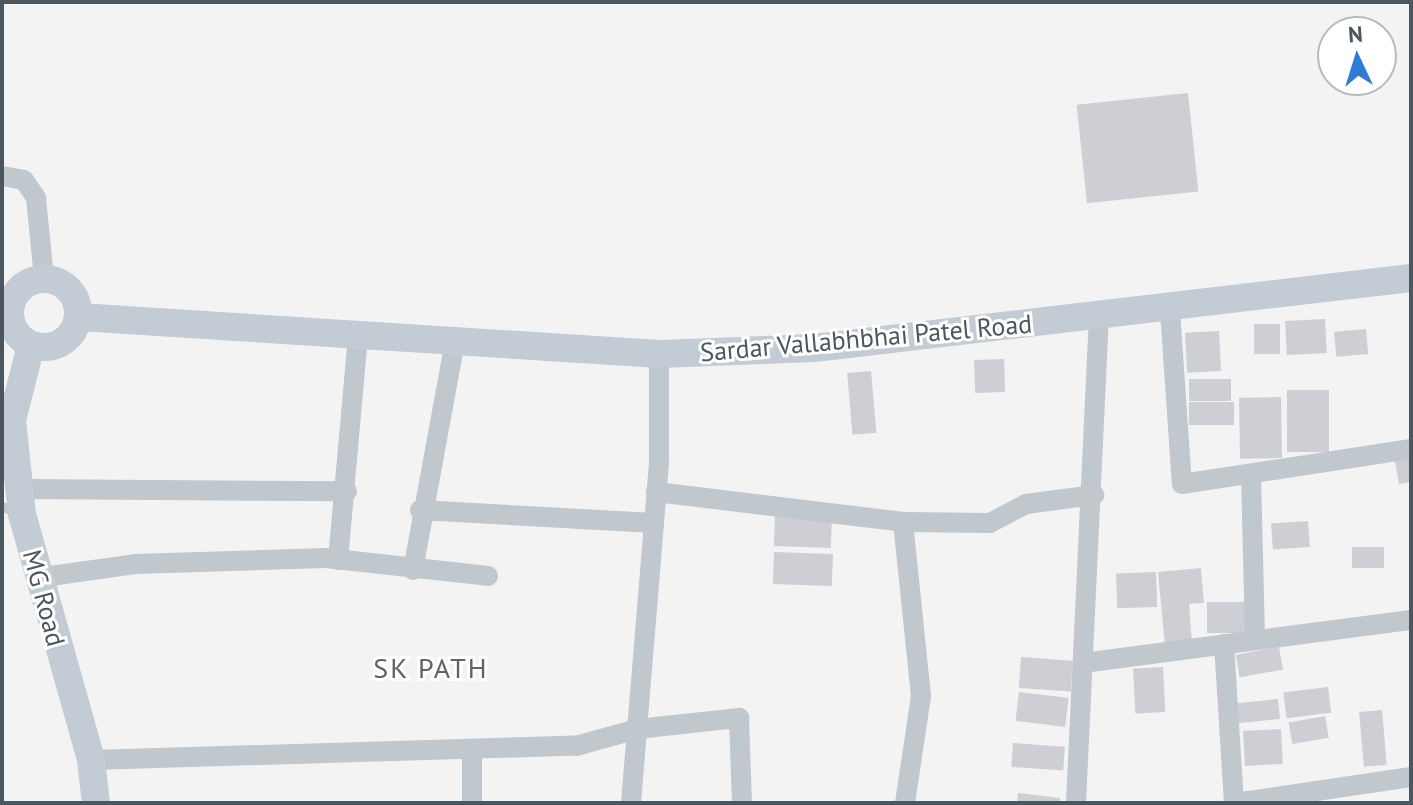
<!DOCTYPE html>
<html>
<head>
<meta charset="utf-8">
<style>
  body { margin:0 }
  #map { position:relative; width:1413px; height:805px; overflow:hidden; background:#f4f3f3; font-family:"PT Sans",sans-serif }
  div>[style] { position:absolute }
  .building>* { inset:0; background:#cdcfd4; transform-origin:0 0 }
  .lane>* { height:10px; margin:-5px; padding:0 5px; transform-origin:5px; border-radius:5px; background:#c0c7cd }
  .street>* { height:20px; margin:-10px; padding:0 10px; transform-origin:10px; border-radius:10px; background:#c0c7cd }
  .secondary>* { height:28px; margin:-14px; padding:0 14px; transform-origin:14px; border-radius:14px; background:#c3cbd4 }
  .secondary>.ring { margin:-14px; padding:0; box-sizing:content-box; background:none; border:28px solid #c3cbd4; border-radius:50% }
  span { translate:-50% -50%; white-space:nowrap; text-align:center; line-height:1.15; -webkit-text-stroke:6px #fff; paint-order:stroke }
  .street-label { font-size:26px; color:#4c565e }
  .neighbourhood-label { font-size:28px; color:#5f6367; letter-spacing:2px }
  .frame { position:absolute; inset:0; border:4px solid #4c565e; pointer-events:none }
  .north { position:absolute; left:1317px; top:16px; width:80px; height:80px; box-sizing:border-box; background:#fff; border:2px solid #b7bbbf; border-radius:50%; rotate:356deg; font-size:22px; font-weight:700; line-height:32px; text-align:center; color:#4c565e }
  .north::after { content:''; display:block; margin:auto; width:28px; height:36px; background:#2e7cd3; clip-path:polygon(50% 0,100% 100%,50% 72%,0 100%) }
</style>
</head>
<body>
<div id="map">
  <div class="building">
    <div style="left:1188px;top:93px;width:99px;height:112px;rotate:84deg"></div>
    <div style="left:1325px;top:319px;width:34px;height:40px;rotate:87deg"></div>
    <div style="left:1280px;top:324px;width:30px;height:26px;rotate:90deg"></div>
    <div style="left:1366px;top:329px;width:25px;height:32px;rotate:85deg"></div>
    <div style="left:1219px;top:331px;width:40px;height:34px;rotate:87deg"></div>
    <div style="left:1004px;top:359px;width:33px;height:30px;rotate:88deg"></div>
    <div style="left:871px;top:371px;width:62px;height:24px;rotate:85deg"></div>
    <div style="left:1231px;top:379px;width:22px;height:42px;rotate:90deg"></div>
    <div style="left:1287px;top:390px;width:42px;height:62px"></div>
    <div style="left:1281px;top:397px;width:61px;height:42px;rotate:89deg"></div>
    <div style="left:1234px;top:402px;width:23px;height:45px;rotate:90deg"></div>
    <div style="clip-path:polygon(1411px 459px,1411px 482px,1399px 484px,1395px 461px)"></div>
    <div style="left:775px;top:514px;width:57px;height:32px;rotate:2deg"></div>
    <div style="left:1308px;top:521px;width:26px;height:37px;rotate:86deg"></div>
    <div style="left:1352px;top:547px;width:32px;height:21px"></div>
    <div style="left:774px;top:552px;width:59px;height:32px;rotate:2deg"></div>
    <div style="clip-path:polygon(1201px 568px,1204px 603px,1189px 604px,1192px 643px,1165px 646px,1158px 572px)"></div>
    <div style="left:1156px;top:572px;width:35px;height:40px;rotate:88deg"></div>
    <div style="left:1249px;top:602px;width:31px;height:42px;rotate:90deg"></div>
    <div style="left:1279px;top:647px;width:23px;height:44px;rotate:80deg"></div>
    <div style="left:1021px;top:657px;width:52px;height:31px;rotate:4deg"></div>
    <div style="left:1163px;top:667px;width:45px;height:30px;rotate:87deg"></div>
    <div style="left:1328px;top:687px;width:26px;height:45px;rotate:83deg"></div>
    <div style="left:1019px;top:692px;width:50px;height:29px;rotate:7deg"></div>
    <div style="left:1278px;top:699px;width:20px;height:44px;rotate:84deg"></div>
    <div style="left:1382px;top:710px;width:55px;height:23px;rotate:85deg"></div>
    <div style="left:1325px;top:716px;width:22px;height:37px;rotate:80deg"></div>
    <div style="left:1281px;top:729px;width:35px;height:38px;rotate:87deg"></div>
    <div style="left:1013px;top:743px;width:52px;height:24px;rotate:4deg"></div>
    <div style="clip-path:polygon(1018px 793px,1060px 798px,1060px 803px,1017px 803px)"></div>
  </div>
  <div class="lane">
    <div style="left:2px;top:507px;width:19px;rotate:18deg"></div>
  </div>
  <div class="street">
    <div style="left:2px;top:176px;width:22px;rotate:10deg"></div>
    <div style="left:24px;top:180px;width:22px;rotate:56deg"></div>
    <div style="left:36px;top:198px;width:80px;rotate:84.3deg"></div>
    <div style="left:1170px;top:310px;width:174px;rotate:86.1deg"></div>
    <div style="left:1182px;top:484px;width:232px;rotate:-8.7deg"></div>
    <div style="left:1251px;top:474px;width:166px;rotate:88.6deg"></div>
    <div style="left:20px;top:489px;width:327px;rotate:0.4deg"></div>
    <div style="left:656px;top:492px;width:249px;rotate:6.9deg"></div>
    <div style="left:903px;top:522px;width:87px;rotate:0.7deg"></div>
    <div style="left:990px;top:523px;width:41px;rotate:-27.8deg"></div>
    <div style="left:1026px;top:504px;width:69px;rotate:-7.5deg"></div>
    <div style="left:420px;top:510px;width:234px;rotate:3.2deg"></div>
    <div style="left:903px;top:522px;width:175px;rotate:84.1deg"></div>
    <div style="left:921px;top:696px;width:108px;rotate:98.5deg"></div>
    <div style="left:338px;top:560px;width:226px;rotate:-84.9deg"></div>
    <div style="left:413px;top:570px;width:232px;rotate:-79.6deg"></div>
    <div style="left:36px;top:578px;width:100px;rotate:-8deg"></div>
    <div style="left:135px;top:564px;width:191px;rotate:-1.8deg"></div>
    <div style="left:326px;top:558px;width:163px;rotate:6.3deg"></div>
    <div style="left:1224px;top:644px;width:159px;rotate:86.4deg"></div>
    <div style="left:1083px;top:663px;width:331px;rotate:-7.5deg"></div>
    <div style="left:472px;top:752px;width:51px;rotate:90deg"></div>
    <div style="left:91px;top:760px;width:485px;rotate:-1.7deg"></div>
    <div style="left:576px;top:746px;width:63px;rotate:-15.6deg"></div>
    <div style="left:637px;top:729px;width:103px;rotate:-6.2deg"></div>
    <div style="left:739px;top:718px;width:85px;rotate:88deg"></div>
    <div style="left:631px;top:803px;width:345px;rotate:-85.3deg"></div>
    <div style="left:659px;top:459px;width:105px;rotate:-90deg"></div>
    <div style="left:1076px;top:803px;width:487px;rotate:-87.3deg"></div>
    <div style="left:1235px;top:803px;width:178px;rotate:-8.4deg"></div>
  </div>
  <div class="secondary">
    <div class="ring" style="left:10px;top:279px;width:40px;height:40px"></div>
    <div style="left:79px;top:317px;width:581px;rotate:3.65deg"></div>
    <div style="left:659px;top:354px;width:155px;rotate:-2.2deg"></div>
    <div style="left:814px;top:348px;width:601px;rotate:-6.69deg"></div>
    <div style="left:31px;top:345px;width:77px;rotate:104.2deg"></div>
    <div style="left:12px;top:420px;width:95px;rotate:83.9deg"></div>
    <div style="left:22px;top:514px;width:255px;rotate:74.3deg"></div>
    <div style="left:91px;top:760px;width:43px;rotate:83.4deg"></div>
  </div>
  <div class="street-label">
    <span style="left:866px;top:338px;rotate:-5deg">Sardar Vallabhbhai Patel Road</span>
    <span style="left:44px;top:598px;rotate:75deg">MG Road</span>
  </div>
  <div class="neighbourhood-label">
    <span style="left:431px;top:668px">SK PATH</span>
  </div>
  <div class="frame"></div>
  <div class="north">N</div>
</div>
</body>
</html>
